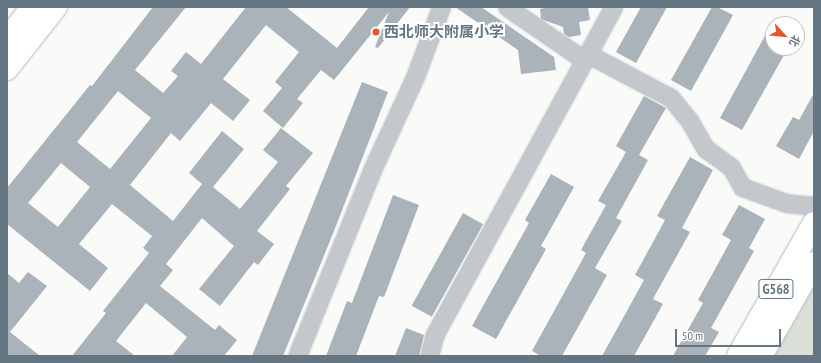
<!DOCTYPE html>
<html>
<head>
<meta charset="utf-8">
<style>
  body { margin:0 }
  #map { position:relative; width:821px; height:363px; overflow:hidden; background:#fafaf8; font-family:"PT Sans Narrow","Noto Sans SC",sans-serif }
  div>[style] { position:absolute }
  .green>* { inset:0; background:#dadfd7 }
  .building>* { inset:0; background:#aab3b9; transform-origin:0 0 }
  .roads { filter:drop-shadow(0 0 1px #b3babf) drop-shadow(0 0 1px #b3babf) }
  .street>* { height:17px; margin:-8.5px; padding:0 8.5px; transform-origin:8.5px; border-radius:8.5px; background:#c3c8cc }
  .secondary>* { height:22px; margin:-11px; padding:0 11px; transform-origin:11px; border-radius:11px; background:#fff }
  .highway>* { height:22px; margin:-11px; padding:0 11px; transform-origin:11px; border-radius:11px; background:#fff }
  .dots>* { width:11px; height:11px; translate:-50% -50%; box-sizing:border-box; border:2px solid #fff; border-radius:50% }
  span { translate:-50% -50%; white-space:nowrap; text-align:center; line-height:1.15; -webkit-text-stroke:4px #fff; paint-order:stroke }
  .shield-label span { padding:1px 3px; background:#fff; border:1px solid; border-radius:3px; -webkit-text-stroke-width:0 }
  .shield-label { font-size:14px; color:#657683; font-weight:700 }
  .poi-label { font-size:15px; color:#657683; font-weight:700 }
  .left { translate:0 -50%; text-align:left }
  .frame { position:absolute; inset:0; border:8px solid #657683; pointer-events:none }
  .north { position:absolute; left:765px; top:16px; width:40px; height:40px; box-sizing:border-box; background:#fff; border:1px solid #c1c8cd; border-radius:50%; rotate:117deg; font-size:11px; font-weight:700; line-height:16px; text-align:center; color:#657683 }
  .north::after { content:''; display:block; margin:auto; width:14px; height:18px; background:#e4572e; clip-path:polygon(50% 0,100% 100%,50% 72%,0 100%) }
  .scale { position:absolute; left:675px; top:329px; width:106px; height:18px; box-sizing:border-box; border:2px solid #657683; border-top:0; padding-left:5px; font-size:12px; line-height:14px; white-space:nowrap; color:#657683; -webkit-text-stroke:3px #fff; paint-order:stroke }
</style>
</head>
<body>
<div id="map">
  <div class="green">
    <div style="clip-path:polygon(814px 286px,814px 356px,774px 356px)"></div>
  </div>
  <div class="building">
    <div style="clip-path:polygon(evenodd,153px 7px,186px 7px,135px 70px,163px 93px,178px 76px,171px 71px,186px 52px,201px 64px,246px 7px,286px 7px,337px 48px,369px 7px,410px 7px,378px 48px,375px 47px,389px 12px,334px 80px,321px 70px,297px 99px,303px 103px,283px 128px,263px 111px,282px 88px,275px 82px,299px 52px,266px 25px,223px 79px,250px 100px,233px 121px,211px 103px,180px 141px,171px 133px,130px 185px,173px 221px,202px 184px,189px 173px,222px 131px,244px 149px,213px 187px,240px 209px,278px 162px,263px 150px,281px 128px,313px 153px,286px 186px,290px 189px,257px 231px,274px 244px,258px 265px,254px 262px,220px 306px,199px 289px,234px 246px,202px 218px,166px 264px,173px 270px,160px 286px,215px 330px,219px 325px,237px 340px,224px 356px,172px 356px,187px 337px,146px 303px,116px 341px,135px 356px,72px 356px,106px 313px,103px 311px,149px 253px,143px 248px,152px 236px,112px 204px,79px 244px,108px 268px,90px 291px,7px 224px,7px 188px,90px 85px,92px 86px,153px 7px,118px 91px,151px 118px,110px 169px,77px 142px,118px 91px,153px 7px,61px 163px,90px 187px,58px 227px,28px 203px,61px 163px)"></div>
    <div style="clip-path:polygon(455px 7px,481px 7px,554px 57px,556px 70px,521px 74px,518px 50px)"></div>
    <div style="clip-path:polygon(549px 7px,588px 7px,590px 20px,579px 22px,581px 35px,569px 37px,564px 34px,563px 27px,541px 19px,540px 9px)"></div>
    <div style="clip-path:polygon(641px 7px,667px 7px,636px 63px,616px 52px)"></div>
    <div style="clip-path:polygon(712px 7px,717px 7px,733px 15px,691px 91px,671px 80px)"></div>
    <div style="clip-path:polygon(773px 21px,773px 48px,788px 48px,742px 130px,720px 118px)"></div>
    <div style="clip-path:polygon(362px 82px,388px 92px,334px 231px,283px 356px,252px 356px)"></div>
    <div style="clip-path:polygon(814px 93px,814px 131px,799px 159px,776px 146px,793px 117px,799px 120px)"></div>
    <div style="clip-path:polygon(644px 96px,666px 108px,639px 155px,648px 160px,616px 218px,622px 221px,595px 268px,607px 275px,562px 356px,541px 356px,532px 351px,586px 253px,581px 250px,606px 205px,598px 201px,626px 152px,616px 146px)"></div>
    <div style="clip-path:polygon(690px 157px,713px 170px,682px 228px,690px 232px,653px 299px,663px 304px,634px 356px,602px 356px,644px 280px,635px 275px,665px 220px,657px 216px)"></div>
    <div style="clip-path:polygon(551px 174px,574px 187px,541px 246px,546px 249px,496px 339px,472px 326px,529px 223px,525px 220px)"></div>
    <div style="clip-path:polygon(393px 195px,419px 205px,384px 297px,379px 296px,356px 356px,326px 356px,347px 301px,352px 303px)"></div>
    <div style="clip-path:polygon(739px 205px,765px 219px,749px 248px,754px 251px,711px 328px,719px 332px,705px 356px,673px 356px,703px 303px,698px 300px,731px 240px,722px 235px)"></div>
    <div style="left:463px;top:213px;width:23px;height:106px;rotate:29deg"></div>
    <div style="clip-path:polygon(28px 272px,47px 286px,10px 332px,40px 356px,7px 356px,7px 273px,19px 283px)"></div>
    <div style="clip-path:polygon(406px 328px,424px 335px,419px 356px,395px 356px)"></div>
  </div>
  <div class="roads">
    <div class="street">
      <div style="left:507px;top:7px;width:93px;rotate:34.5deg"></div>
      <div style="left:588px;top:54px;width:94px;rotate:27.9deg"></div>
      <div style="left:671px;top:98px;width:28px;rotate:51deg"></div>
      <div style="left:689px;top:120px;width:34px;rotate:60deg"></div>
      <div style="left:706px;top:149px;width:31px;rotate:36deg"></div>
      <div style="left:731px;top:167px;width:23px;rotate:61deg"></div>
      <div style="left:742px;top:187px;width:47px;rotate:20deg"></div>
      <div style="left:786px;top:203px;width:28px;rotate:6deg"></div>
      <div style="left:297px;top:356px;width:201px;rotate:-68deg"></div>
      <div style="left:372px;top:170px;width:102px;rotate:-65.2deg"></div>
      <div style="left:415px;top:77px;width:75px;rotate:-69.6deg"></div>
      <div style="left:429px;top:356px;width:23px;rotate:-75deg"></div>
      <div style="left:435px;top:334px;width:372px;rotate:-61.4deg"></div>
    </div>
    <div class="secondary">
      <div style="left:7px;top:39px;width:41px;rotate:-52deg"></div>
      <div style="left:7px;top:69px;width:79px;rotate:-51.7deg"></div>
    </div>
    <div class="highway">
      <div style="left:738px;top:356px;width:153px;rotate:-60.3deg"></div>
      <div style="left:761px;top:356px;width:107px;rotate:-60.3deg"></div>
    </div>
  </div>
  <div class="dots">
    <div style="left:376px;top:32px;background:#e4572e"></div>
  </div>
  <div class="shield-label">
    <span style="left:776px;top:289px">G568</span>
  </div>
  <div class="poi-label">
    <span class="left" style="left:384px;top:32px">西北师大附属小学</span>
  </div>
  <div class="frame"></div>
  <div class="north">北</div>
  <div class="scale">50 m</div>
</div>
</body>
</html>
